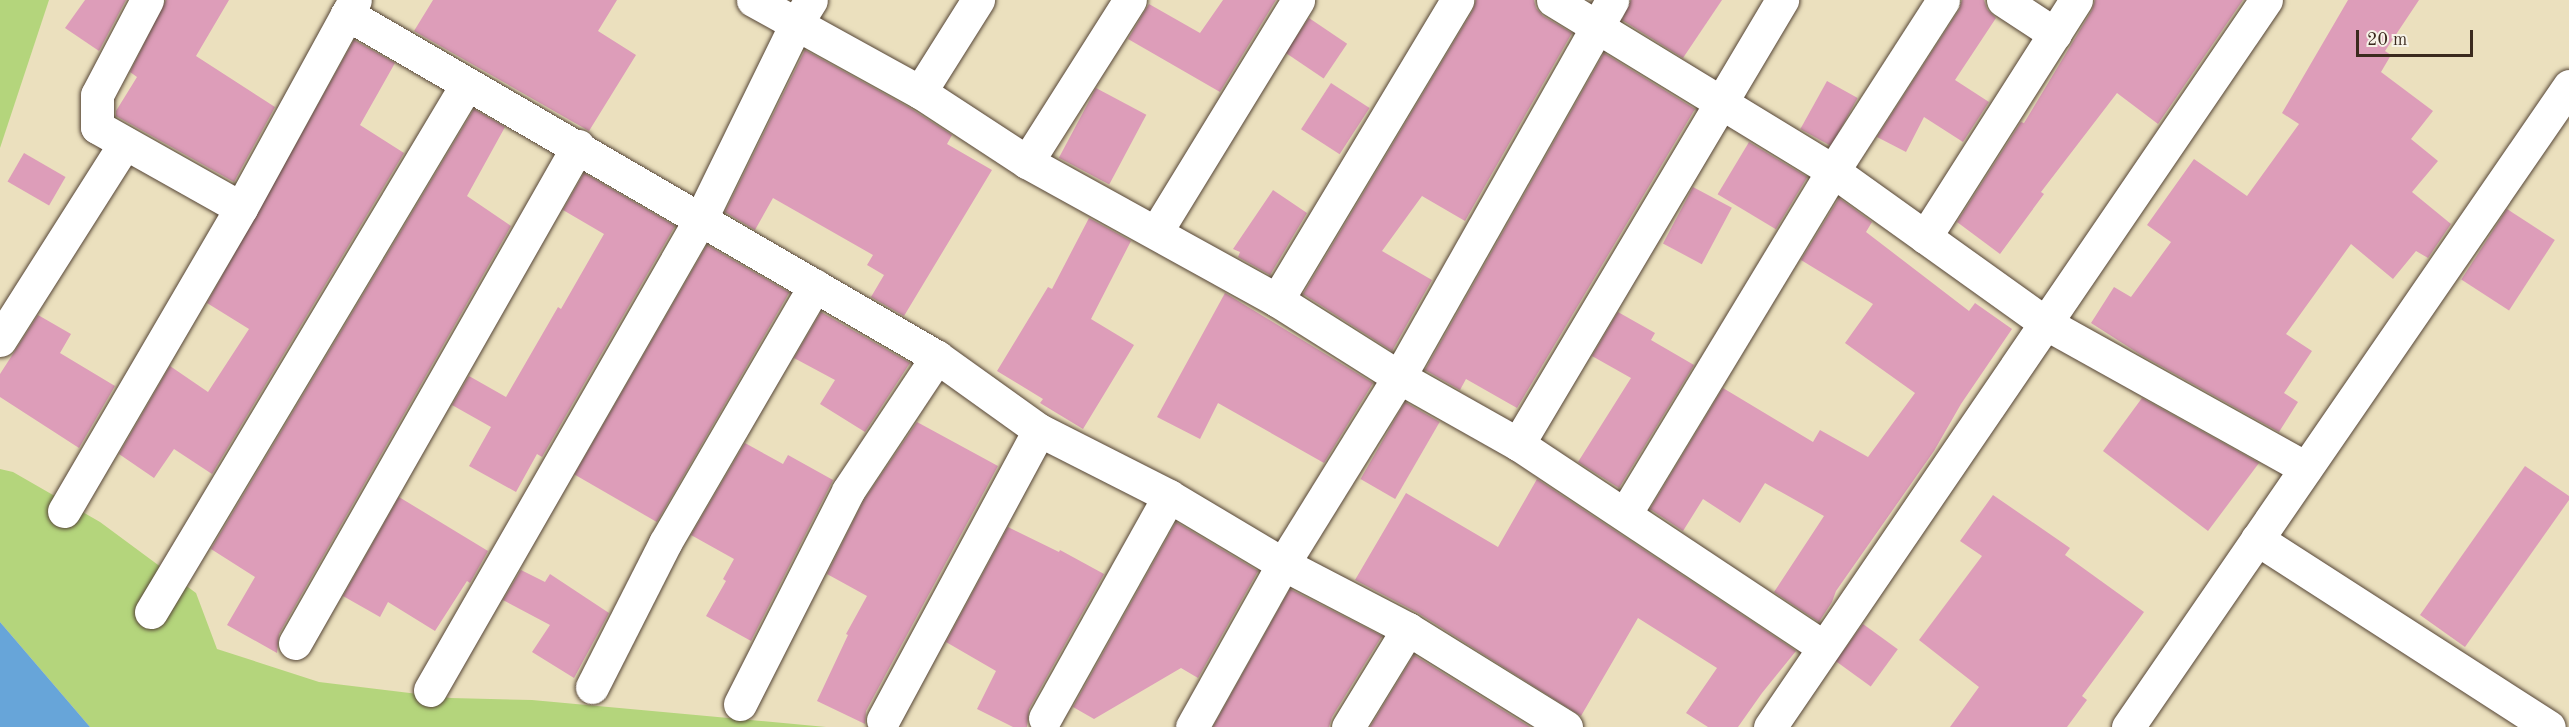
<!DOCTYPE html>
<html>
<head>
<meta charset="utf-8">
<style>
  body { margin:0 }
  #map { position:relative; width:2569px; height:727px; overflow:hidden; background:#ebe0be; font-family:"Old Standard TT",serif }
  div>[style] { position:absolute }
  .green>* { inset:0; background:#b4d57c }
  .water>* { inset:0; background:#67a5d9 }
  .building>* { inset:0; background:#dd9db9; transform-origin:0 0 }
  .roads { filter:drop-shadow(0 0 2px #554536) drop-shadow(0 0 2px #554536) }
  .minor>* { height:33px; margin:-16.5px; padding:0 16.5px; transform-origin:16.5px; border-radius:16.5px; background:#fff }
  .tertiary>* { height:33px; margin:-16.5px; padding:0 16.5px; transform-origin:16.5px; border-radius:16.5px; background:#fff }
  span { translate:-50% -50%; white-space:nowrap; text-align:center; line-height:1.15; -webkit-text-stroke:4.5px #f7f3e8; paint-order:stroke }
  .scale { position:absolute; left:2356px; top:30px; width:117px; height:27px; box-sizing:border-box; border:3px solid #3b2a1e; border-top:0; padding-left:8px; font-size:18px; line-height:21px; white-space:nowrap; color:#3b2a1e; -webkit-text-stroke:4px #f7f3e8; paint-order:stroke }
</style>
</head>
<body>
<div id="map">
  <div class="green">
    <div style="clip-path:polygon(0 0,49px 0,0 148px)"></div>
    <div style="clip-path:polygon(0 469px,13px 472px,100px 522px,196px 593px,217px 649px,319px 682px,451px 698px,532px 700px,826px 727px,90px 727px,0 622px)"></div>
  </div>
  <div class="water">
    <div style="clip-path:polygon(0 622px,90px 727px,0 727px)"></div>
  </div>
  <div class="building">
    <div style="clip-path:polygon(85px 0,126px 0,99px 51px,65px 28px)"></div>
    <div style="clip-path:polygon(166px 0,229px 0,196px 56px,275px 107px,234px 182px,116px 116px,116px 111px,137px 77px,130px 72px)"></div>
    <div style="clip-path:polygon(433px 0,617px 0,598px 31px,636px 55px,589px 131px,414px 31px)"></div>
    <div style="clip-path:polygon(1223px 0,1276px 0,1220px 92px,1128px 39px,1149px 4px,1200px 33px)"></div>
    <div style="clip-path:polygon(1476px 0,1534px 0,1536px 8px,1543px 16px,1572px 33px,1465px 221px,1422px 196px,1382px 251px,1432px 280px,1392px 351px,1303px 294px,1473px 10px)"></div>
    <div style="clip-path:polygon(1631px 0,1722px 0,1683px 58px,1622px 20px)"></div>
    <div style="clip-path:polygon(1962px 0,1984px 0,1987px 9px,1996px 18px,1955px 80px,1989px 102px,1963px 142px,1924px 117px,1906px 152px,1877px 137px,1959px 10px)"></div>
    <div style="clip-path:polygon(2095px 0,2243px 0,2158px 124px,2117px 93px,2041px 192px,2044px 194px,2000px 254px,1957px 222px,2021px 122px,2024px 123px,2092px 10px)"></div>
    <div style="clip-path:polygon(2348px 0,2419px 0,2385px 51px,2391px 55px,2381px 72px,2433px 111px,2411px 139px,2438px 161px,2412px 192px,2451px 224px,2428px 258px,2416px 251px,2393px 279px,2351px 244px,2286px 334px,2312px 351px,2284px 393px,2298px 402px,2279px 432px,2141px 355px,2091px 323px,2114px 287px,2131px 297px,2171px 242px,2147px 225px,2194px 159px,2247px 196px,2299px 124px,2282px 113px)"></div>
    <div style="left:1309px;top:18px;width:46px;height:42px;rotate:34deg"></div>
    <div style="clip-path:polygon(354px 40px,395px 63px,360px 125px,404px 153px,212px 474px,174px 449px,154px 478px,119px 454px,170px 366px,208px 392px,249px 329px,207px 303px)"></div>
    <div style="clip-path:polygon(805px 50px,910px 108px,952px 135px,947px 144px,992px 170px,904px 316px,871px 297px,884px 275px,867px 265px,873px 255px,773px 198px,755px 230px,725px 212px)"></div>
    <div style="clip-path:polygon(1604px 53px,1695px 109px,1517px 408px,1466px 379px,1460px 390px,1425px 370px)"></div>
    <div style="left:1827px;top:81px;width:35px;height:55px;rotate:29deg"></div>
    <div style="left:1331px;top:83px;width:46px;height:55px;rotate:33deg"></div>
    <div style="left:1096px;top:88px;width:57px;height:79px;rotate:28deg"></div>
    <div style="clip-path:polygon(474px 109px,505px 127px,467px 196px,511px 226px,279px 634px,277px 653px,227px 625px,255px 577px,211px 549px)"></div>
    <div style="left:1749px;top:142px;width:68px;height:61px;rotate:31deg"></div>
    <div style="left:24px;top:153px;width:48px;height:33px;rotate:30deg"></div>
    <div style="clip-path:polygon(584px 173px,675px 226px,542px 457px,537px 454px,516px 492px,469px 466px,491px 427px,452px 405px,469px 376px,506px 397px,558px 307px,561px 309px,604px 234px,563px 210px)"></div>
    <div style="left:1693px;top:187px;width:44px;height:64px;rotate:28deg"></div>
    <div style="clip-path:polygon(1273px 190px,1307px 213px,1270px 275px,1238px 257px,1240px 252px,1233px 249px)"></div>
    <div style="clip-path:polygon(1839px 198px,1872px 222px,1866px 232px,1969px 311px,1975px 303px,2012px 329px,1961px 404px,1934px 451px,1836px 591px,1832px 602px,1819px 622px,1774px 592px,1824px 516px,1765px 483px,1740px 523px,1703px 499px,1683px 531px,1650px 509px,1723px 388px,1813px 442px,1820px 430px,1868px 457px,1915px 393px,1845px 343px,1873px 304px,1801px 260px)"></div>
    <div style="left:2507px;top:209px;width:57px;height:84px;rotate:33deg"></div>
    <div style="clip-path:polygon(1089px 218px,1131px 241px,1091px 319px,1134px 345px,1083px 429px,1040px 403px,1043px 399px,997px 371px,1048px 287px,1052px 289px)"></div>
    <div style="left:707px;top:245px;width:95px;height:265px;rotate:30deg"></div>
    <div style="clip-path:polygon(1225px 293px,1373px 383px,1324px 463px,1218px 403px,1200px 439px,1157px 417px)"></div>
    <div style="clip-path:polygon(821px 312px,910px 363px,865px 432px,820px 404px,835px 380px,794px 358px)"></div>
    <div style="clip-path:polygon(1618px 312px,1655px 333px,1651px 340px,1694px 365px,1619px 488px,1578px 462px,1631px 378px,1592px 356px)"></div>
    <div style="clip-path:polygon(38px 315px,71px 334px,60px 353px,115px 386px,79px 448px,0 397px,0 374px)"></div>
    <div style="clip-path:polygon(2142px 398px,2259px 463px,2208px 531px,2103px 451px)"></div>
    <div style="left:1405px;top:402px;width:40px;height:89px;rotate:30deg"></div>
    <div style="clip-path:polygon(917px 422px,998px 466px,866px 711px,865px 724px,817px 701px,848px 635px,846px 634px,867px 596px,827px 574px,864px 500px)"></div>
    <div style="clip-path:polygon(745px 443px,783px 464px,788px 455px,833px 480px,751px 641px,706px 616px,726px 581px,723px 579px,734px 559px,691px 535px)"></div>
    <div style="clip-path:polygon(2525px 466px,2569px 496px,2569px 500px,2465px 647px,2420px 615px)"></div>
    <div style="clip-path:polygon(1537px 479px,1796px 651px,1762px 693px,1738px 727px,1708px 727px,1686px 713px,1717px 668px,1638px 618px,1581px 716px,1418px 613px,1355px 580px,1406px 493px,1498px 547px)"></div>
    <div style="clip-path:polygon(1993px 495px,2070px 548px,2065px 555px,2144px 612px,2082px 696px,2087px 700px,2067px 727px,1950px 727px,1979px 687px,1919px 640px,1982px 556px,1960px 541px)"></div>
    <div style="clip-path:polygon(399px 497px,488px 551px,470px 583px,467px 581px,435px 631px,388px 602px,380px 617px,343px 596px)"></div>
    <div style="clip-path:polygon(1176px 522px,1258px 571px,1198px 678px,1181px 668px,1094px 719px,1073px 707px)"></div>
    <div style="clip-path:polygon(1008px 527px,1059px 552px,1060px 550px,1104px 574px,1029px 709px,1027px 727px,1013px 727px,977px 709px,996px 671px,946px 642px)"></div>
    <div style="clip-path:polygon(521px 570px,545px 582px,550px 574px,609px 613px,574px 678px,532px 652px,550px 625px,503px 600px)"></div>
    <div style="clip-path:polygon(1290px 589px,1382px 636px,1332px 717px,1329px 727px,1213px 727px)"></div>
    <div style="left:1863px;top:624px;width:43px;height:46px;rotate:36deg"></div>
    <div style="clip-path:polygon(1414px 655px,1530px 727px,1370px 727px)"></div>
  </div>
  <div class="roads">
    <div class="minor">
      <div style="left:147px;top:0;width:107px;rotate:117.8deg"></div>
      <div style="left:97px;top:95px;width:32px;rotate:90deg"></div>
      <div style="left:97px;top:127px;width:165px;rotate:29.4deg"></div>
      <div style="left:753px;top:0;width:191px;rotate:28.9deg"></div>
      <div style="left:920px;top:92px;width:128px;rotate:33.2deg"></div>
      <div style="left:1027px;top:162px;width:286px;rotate:28.9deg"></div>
      <div style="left:1277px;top:300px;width:144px;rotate:32.3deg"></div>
      <div style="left:1399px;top:377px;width:137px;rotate:29.4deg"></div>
      <div style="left:1518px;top:444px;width:366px;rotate:33.6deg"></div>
      <div style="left:1553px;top:0;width:328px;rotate:31.4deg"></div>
      <div style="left:1833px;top:171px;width:263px;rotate:35.6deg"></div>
      <div style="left:2047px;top:324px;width:296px;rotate:29.1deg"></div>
      <div style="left:2003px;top:0;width:62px;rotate:33.2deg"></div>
      <div style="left:347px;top:14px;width:682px;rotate:30.17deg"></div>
      <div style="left:937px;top:357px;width:125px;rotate:35.6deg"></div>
      <div style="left:1039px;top:430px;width:146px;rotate:26.9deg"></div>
      <div style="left:1169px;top:496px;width:133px;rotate:30.8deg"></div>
      <div style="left:1283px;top:564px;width:141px;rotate:27.5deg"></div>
      <div style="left:1408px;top:629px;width:186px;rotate:31.8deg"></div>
      <div style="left:920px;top:92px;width:109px;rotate:-57.8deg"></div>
      <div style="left:1027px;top:162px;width:192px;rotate:-57.6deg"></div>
      <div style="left:1156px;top:232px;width:272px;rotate:-58.5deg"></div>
      <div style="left:1925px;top:237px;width:281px;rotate:-57.5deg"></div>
      <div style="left:1277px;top:300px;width:350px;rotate:-59deg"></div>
      <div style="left:0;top:340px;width:233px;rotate:-57.6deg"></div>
      <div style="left:1518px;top:444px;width:517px;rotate:-59.26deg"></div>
      <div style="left:64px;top:511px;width:351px;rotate:-59.7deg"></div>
      <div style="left:241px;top:208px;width:237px;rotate:-61.3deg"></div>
      <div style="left:1625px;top:514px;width:401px;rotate:-58.8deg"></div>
      <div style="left:1833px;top:171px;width:203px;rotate:-57.2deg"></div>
      <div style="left:2257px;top:539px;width:347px;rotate:32.8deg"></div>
      <div style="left:151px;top:612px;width:615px;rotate:-59.1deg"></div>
      <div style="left:295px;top:643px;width:572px;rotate:-60.34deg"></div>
      <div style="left:592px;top:687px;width:161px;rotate:-63.1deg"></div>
      <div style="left:665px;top:543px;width:298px;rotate:-59.8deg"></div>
      <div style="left:430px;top:690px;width:544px;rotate:-60.14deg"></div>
      <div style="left:701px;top:218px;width:216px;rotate:-63.9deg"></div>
      <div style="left:796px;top:24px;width:28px;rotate:-58deg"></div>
      <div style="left:740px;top:704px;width:239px;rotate:-63.1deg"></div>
      <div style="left:848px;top:491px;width:161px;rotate:-56.4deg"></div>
      <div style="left:1045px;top:718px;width:254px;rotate:-60.8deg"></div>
      <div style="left:883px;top:720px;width:329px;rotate:-61.7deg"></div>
      <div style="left:1192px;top:727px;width:187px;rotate:-60.8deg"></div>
      <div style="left:1283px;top:564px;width:220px;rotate:-58.2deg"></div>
      <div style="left:1399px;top:377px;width:433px;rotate:-60.5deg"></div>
      <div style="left:1348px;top:727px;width:115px;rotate:-58.5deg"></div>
      <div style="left:2128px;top:727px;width:778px;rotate:-55.47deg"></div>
    </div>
    <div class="tertiary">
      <div style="left:1770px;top:727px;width:880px;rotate:-55.7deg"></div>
    </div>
  </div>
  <div class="scale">20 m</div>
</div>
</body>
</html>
